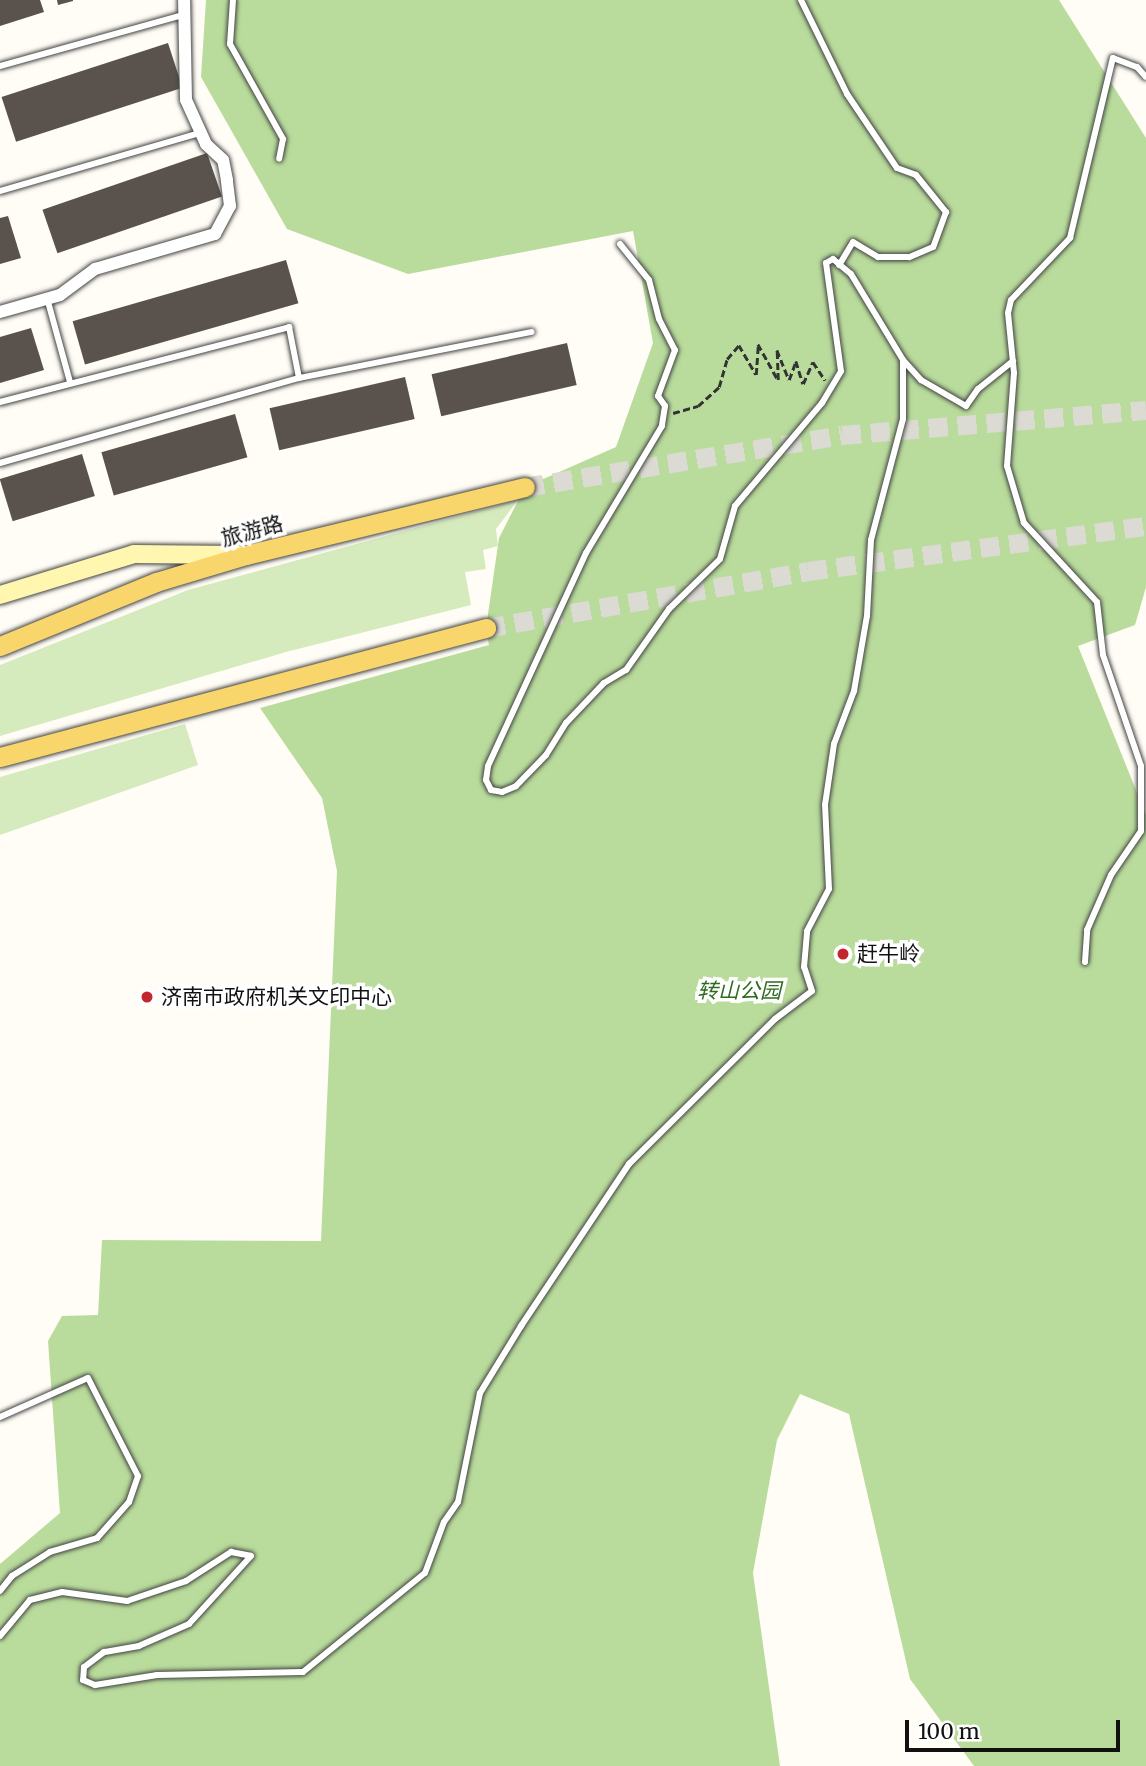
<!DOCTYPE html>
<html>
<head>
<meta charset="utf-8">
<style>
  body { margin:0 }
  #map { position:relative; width:1146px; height:1766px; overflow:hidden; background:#fffdf5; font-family:Merriweather,"Noto Sans SC",serif }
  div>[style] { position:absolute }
  .green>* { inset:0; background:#d5ebbd }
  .forest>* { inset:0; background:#b9dc9c }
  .building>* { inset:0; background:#5a524d; transform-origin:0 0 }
  .primary-tunnel>* { height:19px; margin-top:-9.5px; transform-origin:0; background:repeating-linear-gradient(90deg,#dbdad3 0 19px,transparent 0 29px) }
  .path>* { height:2.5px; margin-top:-1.25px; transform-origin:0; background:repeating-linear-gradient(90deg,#333 0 7px,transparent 0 10.5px) }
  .roads { filter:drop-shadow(0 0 2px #444) drop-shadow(0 0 2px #444) }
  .lane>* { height:6px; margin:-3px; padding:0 3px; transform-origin:3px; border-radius:3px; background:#fff }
  .street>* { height:12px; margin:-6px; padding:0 6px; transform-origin:6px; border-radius:6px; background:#fff }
  .secondary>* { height:18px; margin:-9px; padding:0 9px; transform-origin:9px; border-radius:9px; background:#fff6b0 }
  .primary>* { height:19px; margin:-9.5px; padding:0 9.5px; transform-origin:9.5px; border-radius:9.5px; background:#f9d66b }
  .dots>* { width:19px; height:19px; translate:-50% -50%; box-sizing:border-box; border:4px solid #fff; border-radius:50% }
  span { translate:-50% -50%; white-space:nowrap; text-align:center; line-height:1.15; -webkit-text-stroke:7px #fff; paint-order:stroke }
  .street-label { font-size:21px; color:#111 }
  .poi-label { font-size:21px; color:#111 }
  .left { translate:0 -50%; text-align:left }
  .park-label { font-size:21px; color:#2f6b1f; font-style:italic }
  .scale { position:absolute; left:905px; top:1720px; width:215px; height:32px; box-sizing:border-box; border:4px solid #111; border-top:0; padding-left:9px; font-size:21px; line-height:24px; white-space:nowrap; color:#111; -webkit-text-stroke:5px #fff; paint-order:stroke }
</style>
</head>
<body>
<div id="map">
  <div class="green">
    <div style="clip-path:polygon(518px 500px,496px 529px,498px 546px,483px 550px,486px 569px,465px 572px,471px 605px,286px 652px,0 736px,0 665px,188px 590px)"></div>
    <div style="clip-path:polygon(185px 724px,198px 765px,0 835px,0 777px)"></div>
  </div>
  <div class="forest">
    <div style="clip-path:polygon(206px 0,1059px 0,1146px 138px,1146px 587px,1135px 625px,1078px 646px,1146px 815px,1146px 1766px,974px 1766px,910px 1679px,849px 1414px,800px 1394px,777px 1440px,753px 1573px,780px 1766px,0 1766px,0 1564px,60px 1513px,48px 1341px,62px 1316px,98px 1315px,102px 1240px,321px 1241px,337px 871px,322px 798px,260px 708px,489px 645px,486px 628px,499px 538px,525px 487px,616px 447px,653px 343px,633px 231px,408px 274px,287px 229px,201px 77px)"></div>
  </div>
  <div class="building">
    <div style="clip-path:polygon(0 0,40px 0,44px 12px,0 26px)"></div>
    <div style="clip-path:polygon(57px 0,73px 0,73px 1px,58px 5px)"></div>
    <div style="left:168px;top:43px;width:47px;height:175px;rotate:72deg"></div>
    <div style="left:207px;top:153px;width:46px;height:174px;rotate:71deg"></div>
    <div style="clip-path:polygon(8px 216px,21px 258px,0 264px,0 218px)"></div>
    <div style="left:286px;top:260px;width:45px;height:222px;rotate:74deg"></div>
    <div style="clip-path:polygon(31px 328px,44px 370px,0 383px,0 337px)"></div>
    <div style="left:567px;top:343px;width:43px;height:139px;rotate:77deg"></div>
    <div style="left:405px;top:377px;width:43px;height:139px;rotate:77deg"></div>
    <div style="left:235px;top:414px;width:45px;height:139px;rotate:74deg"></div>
    <div style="left:82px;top:454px;width:44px;height:86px;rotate:73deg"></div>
  </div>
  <div class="primary-tunnel">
    <div style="left:525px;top:487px;width:321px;rotate:-9.3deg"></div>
    <div style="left:842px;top:435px;width:305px;rotate:-4.7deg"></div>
    <div style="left:486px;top:628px;width:327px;rotate:-10deg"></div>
    <div style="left:808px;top:571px;width:341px;rotate:-7.6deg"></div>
  </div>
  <div class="path">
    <div style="left:673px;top:413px;width:26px;rotate:-16deg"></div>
    <div style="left:698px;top:406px;width:28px;rotate:-42deg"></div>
    <div style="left:719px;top:387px;width:29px;rotate:-74deg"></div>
    <div style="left:727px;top:359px;width:18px;rotate:-49deg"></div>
    <div style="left:739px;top:345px;width:34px;rotate:60deg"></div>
    <div style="left:756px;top:375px;width:31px;rotate:-86deg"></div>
    <div style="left:758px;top:344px;width:41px;rotate:60.9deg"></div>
    <div style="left:778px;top:380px;width:30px;rotate:-92deg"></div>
    <div style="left:777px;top:350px;width:32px;rotate:68deg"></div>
    <div style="left:789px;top:380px;width:20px;rotate:-70deg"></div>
    <div style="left:796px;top:361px;width:24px;rotate:73deg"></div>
    <div style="left:803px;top:384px;width:24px;rotate:-66deg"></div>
    <div style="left:813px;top:362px;width:22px;rotate:56deg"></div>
  </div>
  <div class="roads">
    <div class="lane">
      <div style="left:233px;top:0;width:44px;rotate:93.9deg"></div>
      <div style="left:230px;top:44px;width:109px;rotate:60.8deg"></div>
      <div style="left:283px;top:139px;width:20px;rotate:101deg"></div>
      <div style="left:801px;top:0;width:105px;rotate:63.9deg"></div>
      <div style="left:847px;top:94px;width:89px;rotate:56deg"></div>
      <div style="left:897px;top:168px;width:20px;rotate:20deg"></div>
      <div style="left:916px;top:175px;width:48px;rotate:51deg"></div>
      <div style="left:946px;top:212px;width:37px;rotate:110deg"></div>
      <div style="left:933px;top:247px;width:26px;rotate:157deg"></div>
      <div style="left:909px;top:257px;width:31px;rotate:180deg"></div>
      <div style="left:878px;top:257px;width:29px;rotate:-149deg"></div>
      <div style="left:853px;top:242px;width:27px;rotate:121deg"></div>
      <div style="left:0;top:66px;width:190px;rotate:-15.6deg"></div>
      <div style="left:0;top:191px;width:208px;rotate:-16.2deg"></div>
      <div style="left:620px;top:244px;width:46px;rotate:51.1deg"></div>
      <div style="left:649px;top:280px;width:40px;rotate:75.6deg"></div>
      <div style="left:659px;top:319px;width:35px;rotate:63deg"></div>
      <div style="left:675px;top:350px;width:49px;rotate:110.3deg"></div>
      <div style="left:658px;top:396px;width:12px;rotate:55deg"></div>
      <div style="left:665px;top:406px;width:20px;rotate:99deg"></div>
      <div style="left:662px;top:426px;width:148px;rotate:120.9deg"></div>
      <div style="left:586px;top:553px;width:234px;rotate:114.7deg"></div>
      <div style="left:488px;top:766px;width:14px;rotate:98deg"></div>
      <div style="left:486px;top:780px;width:11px;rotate:63deg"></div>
      <div style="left:491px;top:790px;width:11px;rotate:10deg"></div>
      <div style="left:502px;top:792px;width:15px;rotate:-23deg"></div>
      <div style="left:516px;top:786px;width:43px;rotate:-45.9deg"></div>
      <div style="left:546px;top:755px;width:38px;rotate:-58deg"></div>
      <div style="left:566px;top:723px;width:55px;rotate:-46.5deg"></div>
      <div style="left:604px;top:683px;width:26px;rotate:-31deg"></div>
      <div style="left:626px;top:670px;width:75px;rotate:-54.8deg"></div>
      <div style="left:669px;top:609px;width:71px;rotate:-44.4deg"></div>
      <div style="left:720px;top:559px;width:55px;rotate:-74.2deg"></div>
      <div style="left:735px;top:506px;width:135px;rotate:-49.8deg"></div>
      <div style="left:822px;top:403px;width:37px;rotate:-59deg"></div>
      <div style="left:841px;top:371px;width:109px;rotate:-97.9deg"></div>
      <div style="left:826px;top:263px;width:8px;rotate:-30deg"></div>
      <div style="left:833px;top:259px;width:23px;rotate:40deg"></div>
      <div style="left:851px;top:274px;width:100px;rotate:58.8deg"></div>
      <div style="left:903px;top:360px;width:27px;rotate:48deg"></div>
      <div style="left:921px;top:380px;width:52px;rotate:30deg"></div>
      <div style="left:966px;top:406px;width:21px;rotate:-55deg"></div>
      <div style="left:978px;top:389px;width:45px;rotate:-38.7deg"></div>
      <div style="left:47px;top:298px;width:87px;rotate:74.7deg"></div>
      <div style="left:0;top:402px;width:299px;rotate:-14.5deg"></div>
      <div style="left:289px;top:327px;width:52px;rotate:78.9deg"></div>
      <div style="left:0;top:463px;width:311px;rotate:-15.9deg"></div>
      <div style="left:299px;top:378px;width:237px;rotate:-11.2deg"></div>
      <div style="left:1085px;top:962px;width:32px;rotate:-86deg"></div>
      <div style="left:1087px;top:930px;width:60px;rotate:-66.4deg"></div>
      <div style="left:1111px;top:875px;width:53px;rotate:-55.7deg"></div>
      <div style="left:1141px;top:831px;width:65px;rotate:-90deg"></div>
      <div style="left:1141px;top:766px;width:117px;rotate:-108.9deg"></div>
      <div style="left:1103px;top:655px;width:53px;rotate:-96.5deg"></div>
      <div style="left:1097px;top:602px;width:108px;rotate:-132.7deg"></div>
      <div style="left:1024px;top:523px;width:59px;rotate:-106.6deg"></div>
      <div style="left:1007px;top:466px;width:93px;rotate:-85.7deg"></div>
      <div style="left:1014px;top:373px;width:60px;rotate:-95.7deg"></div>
      <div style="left:1008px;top:313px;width:13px;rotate:-77deg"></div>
      <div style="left:1011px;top:300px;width:86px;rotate:-46.4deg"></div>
      <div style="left:1070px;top:238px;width:185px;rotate:-76.6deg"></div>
      <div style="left:1113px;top:58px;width:26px;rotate:21deg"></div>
      <div style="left:1137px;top:67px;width:13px;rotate:48deg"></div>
      <div style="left:0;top:1417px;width:96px;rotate:-23.9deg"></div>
      <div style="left:88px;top:1378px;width:110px;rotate:63deg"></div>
      <div style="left:138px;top:1476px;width:28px;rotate:109deg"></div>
      <div style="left:129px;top:1502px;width:48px;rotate:131.6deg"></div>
      <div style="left:97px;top:1538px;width:49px;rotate:163.4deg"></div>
      <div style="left:50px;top:1552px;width:45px;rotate:147.7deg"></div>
      <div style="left:12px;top:1576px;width:19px;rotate:129deg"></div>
      <div style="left:0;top:1636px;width:47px;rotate:-50.2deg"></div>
      <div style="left:30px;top:1600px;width:33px;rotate:-14deg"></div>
      <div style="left:62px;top:1592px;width:66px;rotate:7.9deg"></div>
      <div style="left:127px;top:1601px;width:62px;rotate:-18.7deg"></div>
      <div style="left:186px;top:1581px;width:54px;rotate:-32.8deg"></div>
      <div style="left:231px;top:1552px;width:20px;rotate:11deg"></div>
      <div style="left:251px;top:1556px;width:92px;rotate:132.4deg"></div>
      <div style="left:189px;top:1624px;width:55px;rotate:156.3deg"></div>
      <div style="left:139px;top:1646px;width:36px;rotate:170deg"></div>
      <div style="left:104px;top:1652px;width:25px;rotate:143deg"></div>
      <div style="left:84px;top:1667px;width:13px;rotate:94deg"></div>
      <div style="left:83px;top:1680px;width:13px;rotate:23deg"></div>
      <div style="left:95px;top:1685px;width:63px;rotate:-9.2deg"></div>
      <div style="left:157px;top:1675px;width:146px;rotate:-1.2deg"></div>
      <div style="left:303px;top:1672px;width:157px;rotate:-39.1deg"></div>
      <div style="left:425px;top:1573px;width:54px;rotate:-69.6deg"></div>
      <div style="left:444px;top:1522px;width:24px;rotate:-55deg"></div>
      <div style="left:458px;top:1502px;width:111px;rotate:-78.6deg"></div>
      <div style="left:480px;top:1393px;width:79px;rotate:-58.5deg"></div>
      <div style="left:521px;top:1326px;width:195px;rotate:-56.3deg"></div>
      <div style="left:629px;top:1164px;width:206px;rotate:-44.8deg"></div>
      <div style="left:775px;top:1019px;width:46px;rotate:-37.1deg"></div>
      <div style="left:812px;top:991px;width:25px;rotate:-108deg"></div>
      <div style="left:804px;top:967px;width:36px;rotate:-85deg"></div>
      <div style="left:807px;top:931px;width:47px;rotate:-62.4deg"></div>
      <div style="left:829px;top:889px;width:84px;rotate:-92.7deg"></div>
      <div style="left:825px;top:805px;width:62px;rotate:-81.6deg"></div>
      <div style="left:834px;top:744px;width:57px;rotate:-69.3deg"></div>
      <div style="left:854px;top:691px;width:76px;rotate:-80.2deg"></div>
      <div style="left:867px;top:616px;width:76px;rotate:-87deg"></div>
      <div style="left:871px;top:540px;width:125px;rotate:-75.2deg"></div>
      <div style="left:903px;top:419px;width:59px;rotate:-90deg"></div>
    </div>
    <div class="street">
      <div style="left:0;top:312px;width:62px;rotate:-15.8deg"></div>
      <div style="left:60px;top:295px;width:44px;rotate:-36.6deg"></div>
      <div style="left:95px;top:269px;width:125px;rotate:-16.3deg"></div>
      <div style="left:215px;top:234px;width:32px;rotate:-62deg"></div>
      <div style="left:230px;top:206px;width:26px;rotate:-97deg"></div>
      <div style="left:227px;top:180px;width:20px;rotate:-101deg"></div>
      <div style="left:223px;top:160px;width:23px;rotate:-137deg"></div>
      <div style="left:206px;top:144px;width:48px;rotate:-114.4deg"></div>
      <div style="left:186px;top:100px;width:100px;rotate:-91.1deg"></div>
    </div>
    <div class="secondary">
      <div style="left:0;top:595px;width:140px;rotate:-17deg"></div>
      <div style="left:134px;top:554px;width:105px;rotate:0.5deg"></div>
    </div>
    <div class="primary">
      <div style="left:0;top:646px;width:169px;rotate:-22.3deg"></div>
      <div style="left:156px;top:582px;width:94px;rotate:-16.7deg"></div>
      <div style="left:246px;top:555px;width:287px;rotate:-13.7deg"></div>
      <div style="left:0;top:757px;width:503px;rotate:-14.87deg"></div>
    </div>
  </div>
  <div class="dots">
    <div style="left:843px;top:954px;background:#c4262e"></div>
    <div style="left:147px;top:997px;background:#c4262e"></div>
  </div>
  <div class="street-label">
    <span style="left:252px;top:531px;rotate:-15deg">旅游路</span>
  </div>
  <div class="poi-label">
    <span class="left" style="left:857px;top:954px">赶牛岭</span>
    <span class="left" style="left:161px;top:997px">济南市政府机关文印中心</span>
  </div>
  <div class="park-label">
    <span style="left:739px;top:991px">转山公园</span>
  </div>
  <div class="scale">100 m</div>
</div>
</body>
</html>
